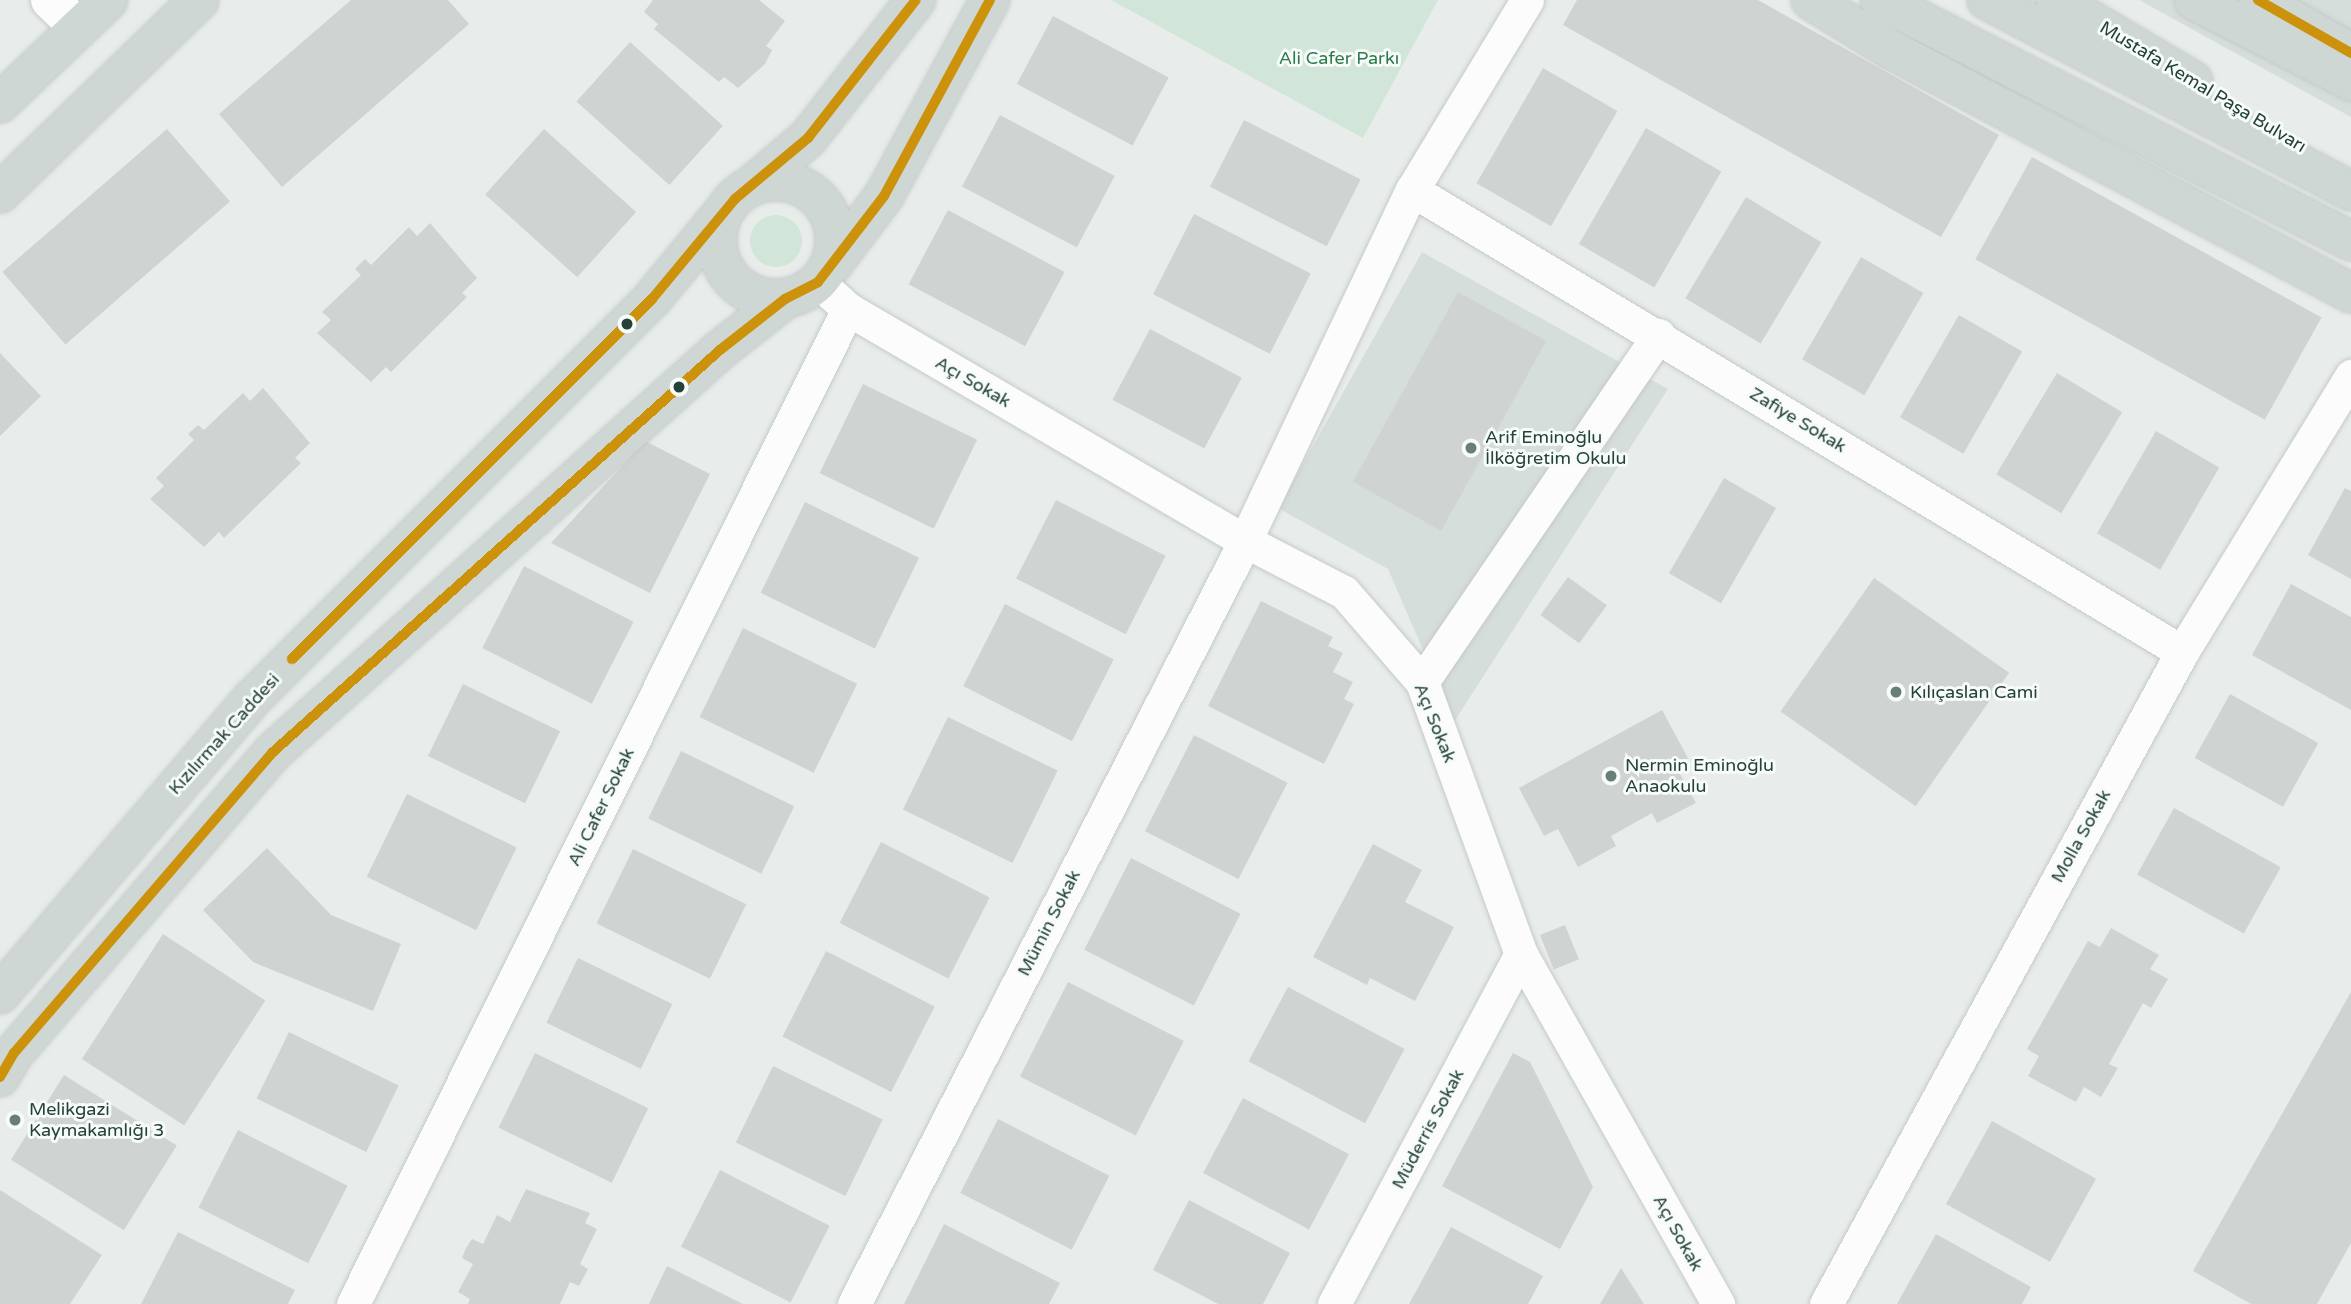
<!DOCTYPE html>
<html>
<head>
<meta charset="utf-8">
<style>
  body { margin:0 }
  #map { position:relative; width:2351px; height:1304px; overflow:hidden; background:#e8edeb; font-family:"Varela Round",sans-serif }
  div>[style] { position:absolute }
  .built>* { inset:0; background:#d6dedb }
  .green>* { inset:0; background:#d1e6d8 }
  .round { border-radius:50% }
  .building>* { inset:0; background:#cfd4d2; transform-origin:0 0 }
  .roads { filter:drop-shadow(0 0 2px #c5cac8) drop-shadow(0 0 2px #c5cac8) }
  .street>* { height:33px; margin:-16.5px; padding:0 16.5px; transform-origin:16.5px; border-radius:16.5px; background:#fcfcfc }
  .secondary>* { height:38px; margin:-19px; padding:0 19px; transform-origin:19px; border-radius:19px; background:#fcfcfc }
  .primary>* { height:38px; margin:-19px; padding:0 19px; transform-origin:19px; border-radius:19px; background:#cfd7d5 }
  .primary>.ring { margin:-19px; padding:0; box-sizing:content-box; background:none; border:38px solid #cfd7d5; border-radius:50% }
  .bus-1>* { height:10px; margin:-5px; padding:0 5px; transform-origin:5px; border-radius:5px; background:#cd920c }
  .dots>* { width:19px; height:19px; translate:-50% -50%; box-sizing:border-box; border:4px solid #f7fbf9; border-radius:50% }
  span { translate:-50% -50%; white-space:nowrap; text-align:center; line-height:1.15; -webkit-text-stroke:6px #f7fbf9; paint-order:stroke }
  .park-label { font-size:18px; color:#2d7a4b }
  .street-label { font-size:18px; color:#24423a }
  .poi-label { font-size:18px; color:#24423a }
  .left { translate:0 -50%; text-align:left }
</style>
</head>
<body>
<div id="map">
  <div class="built">
    <div style="clip-path:polygon(2139px 0,2351px 0,2351px 117px)"></div>
    <div style="clip-path:polygon(1422px 252px,1668px 389px,1454px 722px,1388px 569px,1278px 508px)"></div>
  </div>
  <div class="green">
    <div style="clip-path:polygon(1111px 0,1438px 0,1363px 138px)"></div>
    <div class="round" style="left:750px;top:215px;width:52px;height:52px"></div>
  </div>
  <div class="building">
    <div style="clip-path:polygon(351px 0,448px 0,469px 24px,282px 187px,219px 114px)"></div>
    <div style="clip-path:polygon(653px 0,759px 0,785px 21px,766px 46px,772px 50px,765px 64px,738px 88px,724px 77px,719px 82px,654px 29px,658px 24px,644px 12px)"></div>
    <div style="clip-path:polygon(1577px 0,1758px 0,1999px 135px,1941px 237px,1563px 25px)"></div>
    <div style="left:1053px;top:16px;width:131px;height:77px;rotate:28deg"></div>
    <div style="left:630px;top:42px;width:125px;height:80px;rotate:42deg"></div>
    <div style="left:1543px;top:68px;width:86px;height:133px;rotate:30deg"></div>
    <div style="left:1000px;top:115px;width:130px;height:81px;rotate:28deg"></div>
    <div style="left:1244px;top:120px;width:131px;height:75px;rotate:27deg"></div>
    <div style="left:1646px;top:128px;width:87px;height:134px;rotate:30deg"></div>
    <div style="left:167px;top:129px;width:96px;height:218px;rotate:49deg"></div>
    <div style="left:544px;top:129px;width:124px;height:88px;rotate:42deg"></div>
    <div style="left:2032px;top:157px;width:331px;height:117px;rotate:29deg"></div>
    <div style="left:1746px;top:197px;width:88px;height:118px;rotate:31deg"></div>
    <div style="left:948px;top:210px;width:132px;height:84px;rotate:28deg"></div>
    <div style="left:1194px;top:214px;width:131px;height:90px;rotate:27deg"></div>
    <div style="clip-path:polygon(430px 223px,477px 278px,462px 293px,467px 297px,391px 372px,386px 367px,371px 382px,317px 333px,331px 320px,322px 312px,361px 275px,355px 269px,365px 259px,371px 265px,409px 227px,417px 236px)"></div>
    <div style="left:1861px;top:257px;width:72px;height:118px;rotate:30deg"></div>
    <div style="left:1458px;top:292px;width:101px;height:217px;rotate:29deg"></div>
    <div style="left:1959px;top:315px;width:73px;height:118px;rotate:30deg"></div>
    <div style="left:1150px;top:329px;width:104px;height:80px;rotate:28deg"></div>
    <div style="clip-path:polygon(0 353px,41px 396px,0 436px)"></div>
    <div style="left:2057px;top:373px;width:76px;height:118px;rotate:31deg"></div>
    <div style="left:863px;top:384px;width:127px;height:99px;rotate:26deg"></div>
    <div style="clip-path:polygon(263px 388px,310px 443px,295px 458px,301px 463px,224px 538px,219px 532px,204px 547px,150px 499px,164px 486px,156px 478px,194px 440px,188px 434px,198px 425px,204px 430px,243px 393px,250px 401px)"></div>
    <div style="left:2156px;top:431px;width:73px;height:118px;rotate:30deg"></div>
    <div style="clip-path:polygon(645px 441px,710px 474px,650px 593px,551px 543px)"></div>
    <div style="left:1724px;top:478px;width:60px;height:110px;rotate:30deg"></div>
    <div style="clip-path:polygon(2345px 488px,2351px 491px,2351px 579px,2308px 555px)"></div>
    <div style="left:1056px;top:500px;width:123px;height:88px;rotate:27deg"></div>
    <div style="left:805px;top:502px;width:127px;height:101px;rotate:26deg"></div>
    <div style="left:524px;top:566px;width:123px;height:92px;rotate:27deg"></div>
    <div style="left:1568px;top:577px;width:48px;height:47px;rotate:36deg"></div>
    <div style="left:1874px;top:578px;width:165px;height:163px;rotate:35deg"></div>
    <div style="clip-path:polygon(2291px 584px,2351px 617px,2351px 710px,2252px 655px)"></div>
    <div style="clip-path:polygon(1261px 601px,1333px 637px,1328px 646px,1343px 653px,1333px 672px,1353px 682px,1344px 699px,1354px 704px,1324px 764px,1208px 706px)"></div>
    <div style="left:1005px;top:604px;width:122px;height:92px;rotate:27deg"></div>
    <div style="left:743px;top:628px;width:127px;height:99px;rotate:26deg"></div>
    <div style="left:463px;top:684px;width:108px;height:80px;rotate:26deg"></div>
    <div style="left:2230px;top:694px;width:101px;height:73px;rotate:29deg"></div>
    <div style="clip-path:polygon(1662px 710px,1688px 758px,1675px 765px,1696px 803px,1657px 823px,1652px 813px,1611px 836px,1616px 846px,1578px 867px,1558px 829px,1544px 836px,1519px 788px)"></div>
    <div style="left:948px;top:717px;width:122px;height:103px;rotate:26deg"></div>
    <div style="left:1194px;top:735px;width:105px;height:108px;rotate:27deg"></div>
    <div style="left:681px;top:751px;width:126px;height:75px;rotate:26deg"></div>
    <div style="left:407px;top:794px;width:122px;height:92px;rotate:26deg"></div>
    <div style="left:2174px;top:808px;width:122px;height:76px;rotate:29deg"></div>
    <div style="left:881px;top:842px;width:122px;height:91px;rotate:27deg"></div>
    <div style="clip-path:polygon(1373px 844px,1422px 870px,1405px 902px,1454px 927px,1415px 1001px,1370px 978px,1367px 985px,1313px 957px)"></div>
    <div style="clip-path:polygon(267px 848px,331px 915px,401px 944px,373px 1011px,253px 962px,203px 910px)"></div>
    <div style="left:633px;top:849px;width:126px;height:83px;rotate:26deg"></div>
    <div style="left:1131px;top:858px;width:123px;height:103px;rotate:27deg"></div>
    <div style="left:1565px;top:925px;width:37px;height:27px;rotate:68deg"></div>
    <div style="clip-path:polygon(2111px 928px,2159px 955px,2150px 969px,2168px 979px,2151px 1008px,2143px 1003px,2109px 1064px,2118px 1068px,2101px 1097px,2084px 1087px,2076px 1102px,2028px 1076px,2039px 1056px,2027px 1049px,2088px 941px,2100px 947px)"></div>
    <div style="left:163px;top:934px;width:122px;height:149px;rotate:33deg"></div>
    <div style="left:826px;top:951px;width:122px;height:96px;rotate:27deg"></div>
    <div style="left:578px;top:958px;width:105px;height:72px;rotate:26deg"></div>
    <div style="left:1068px;top:982px;width:130px;height:106px;rotate:27deg"></div>
    <div style="left:1288px;top:987px;width:132px;height:84px;rotate:28deg"></div>
    <div style="clip-path:polygon(2351px 992px,2351px 1243px,2317px 1304px,2251px 1304px,2193px 1271px)"></div>
    <div style="left:289px;top:1032px;width:122px;height:74px;rotate:26deg"></div>
    <div style="left:535px;top:1053px;width:126px;height:83px;rotate:26deg"></div>
    <div style="clip-path:polygon(1513px 1053px,1530px 1062px,1593px 1187px,1560px 1249px,1442px 1186px)"></div>
    <div style="left:773px;top:1066px;width:122px;height:85px;rotate:26deg"></div>
    <div style="left:64px;top:1075px;width:133px;height:100px;rotate:32deg"></div>
    <div style="left:1243px;top:1098px;width:120px;height:85px;rotate:28deg"></div>
    <div style="left:998px;top:1119px;width:125px;height:83px;rotate:27deg"></div>
    <div style="left:1992px;top:1121px;width:119px;height:95px;rotate:29deg"></div>
    <div style="left:238px;top:1130px;width:123px;height:87px;rotate:27deg"></div>
    <div style="left:720px;top:1170px;width:123px;height:86px;rotate:27deg"></div>
    <div style="clip-path:polygon(526px 1189px,590px 1213px,585px 1223px,597px 1229px,580px 1264px,588px 1269px,579px 1286px,570px 1282px,560px 1304px,468px 1304px,470px 1299px,458px 1292px,473px 1264px,462px 1258px,466px 1248px,472px 1239px,483px 1244px,497px 1215px,510px 1222px)"></div>
    <div style="clip-path:polygon(0 1190px,102px 1255px,70px 1304px,0 1304px)"></div>
    <div style="clip-path:polygon(1189px 1200px,1290px 1253px,1263px 1304px,1218px 1304px,1153px 1270px)"></div>
    <div style="clip-path:polygon(944px 1224px,1060px 1283px,1049px 1304px,904px 1304px)"></div>
    <div style="clip-path:polygon(1451px 1227px,1543px 1276px,1528px 1304px,1409px 1304px)"></div>
    <div style="clip-path:polygon(178px 1232px,295px 1290px,288px 1304px,141px 1304px)"></div>
    <div style="clip-path:polygon(1936px 1234px,2031px 1287px,2022px 1304px,1897px 1304px)"></div>
    <div style="clip-path:polygon(667px 1266px,743px 1304px,649px 1304px)"></div>
    <div style="clip-path:polygon(1621px 1268px,1644px 1304px,1600px 1304px)"></div>
  </div>
  <div class="roads">
    <div class="street">
      <div style="left:1412px;top:190px;width:898px;rotate:30.96deg"></div>
      <div style="left:818px;top:282px;width:40px;rotate:42deg"></div>
      <div style="left:848px;top:309px;width:460px;rotate:30.3deg"></div>
      <div style="left:1245px;top:541px;width:111px;rotate:27.3deg"></div>
      <div style="left:1344px;top:592px;width:119px;rotate:49.1deg"></div>
      <div style="left:1422px;top:682px;width:289px;rotate:70deg"></div>
      <div style="left:1521px;top:954px;width:402px;rotate:60.6deg"></div>
      <div style="left:1422px;top:682px;width:420px;rotate:-55.7deg"></div>
      <div style="left:353px;top:1304px;width:1111px;rotate:-63.55deg"></div>
      <div style="left:854px;top:1304px;width:857px;rotate:-62.87deg"></div>
      <div style="left:1245px;top:541px;width:389px;rotate:-64.6deg"></div>
      <div style="left:1412px;top:190px;width:222px;rotate:-58.8deg"></div>
      <div style="left:1334px;top:1304px;width:397px;rotate:-61.9deg"></div>
      <div style="left:1826px;top:1304px;width:743px;rotate:-61.36deg"></div>
      <div style="left:2182px;top:652px;width:324px;rotate:-58.5deg"></div>
    </div>
    <div class="secondary">
      <div style="left:50px;top:0;width:40px;rotate:44deg"></div>
    </div>
    <div class="primary">
      <div style="left:1811px;top:0;width:93px;rotate:31.8deg"></div>
      <div style="left:1890px;top:49px;width:522px;rotate:27.89deg"></div>
      <div style="left:1880px;top:0;width:529px;rotate:27.1deg"></div>
      <div style="left:1987px;top:0;width:411px;rotate:27.7deg"></div>
      <div style="left:2056px;top:0;width:159px;rotate:30.6deg"></div>
      <div style="left:2194px;top:0;width:177px;rotate:27.3deg"></div>
      <div style="left:2258px;top:0;width:107px;rotate:29.7deg"></div>
      <div style="left:0;top:103px;width:149px;rotate:-43.6deg"></div>
      <div class="ring" style="left:717px;top:181px;width:80px;height:80px"></div>
      <div style="left:750px;top:187px;width:76px;rotate:-40.2deg"></div>
      <div style="left:808px;top:138px;width:175px;rotate:-52deg"></div>
      <div style="left:0;top:193px;width:277px;rotate:-44.1deg"></div>
      <div style="left:831px;top:266px;width:88px;rotate:-52.9deg"></div>
      <div style="left:884px;top:196px;width:223px;rotate:-61.6deg"></div>
      <div style="left:0;top:994px;width:388px;rotate:-49.5deg"></div>
      <div style="left:252px;top:699px;width:566px;rotate:-45deg"></div>
      <div style="left:652px;top:299px;width:112px;rotate:-50.5deg"></div>
      <div style="left:0;top:1077px;width:28px;rotate:-60deg"></div>
      <div style="left:14px;top:1053px;width:397px;rotate:-49.3deg"></div>
      <div style="left:273px;top:752px;width:601px;rotate:-41.97deg"></div>
      <div style="left:720px;top:350px;width:83px;rotate:-38.1deg"></div>
    </div>
  </div>
  <div class="bus-1">
    <div style="left:2258px;top:0;width:107px;rotate:29.7deg"></div>
    <div style="left:292px;top:659px;width:509px;rotate:-45deg"></div>
    <div style="left:652px;top:299px;width:130px;rotate:-50.3deg"></div>
    <div style="left:735px;top:199px;width:95px;rotate:-39.9deg"></div>
    <div style="left:808px;top:138px;width:175px;rotate:-52deg"></div>
    <div style="left:0;top:1077px;width:28px;rotate:-60deg"></div>
    <div style="left:14px;top:1053px;width:397px;rotate:-49.3deg"></div>
    <div style="left:273px;top:752px;width:601px;rotate:-41.97deg"></div>
    <div style="left:720px;top:350px;width:83px;rotate:-38.1deg"></div>
    <div style="left:785px;top:299px;width:37px;rotate:-27deg"></div>
    <div style="left:818px;top:282px;width:108px;rotate:-52.5deg"></div>
    <div style="left:884px;top:196px;width:223px;rotate:-61.6deg"></div>
  </div>
  <div class="dots">
    <div style="left:627px;top:324px;background:#24423a"></div>
    <div style="left:679px;top:387px;background:#24423a"></div>
    <div style="left:1471px;top:448px;background:#697e78"></div>
    <div style="left:1896px;top:692px;background:#697e78"></div>
    <div style="left:1611px;top:776px;background:#697e78"></div>
    <div style="left:15px;top:1120px;background:#697e78"></div>
  </div>
  <div class="park-label">
    <span style="left:1339px;top:58px">Ali Cafer Parkı</span>
  </div>
  <div class="street-label">
    <span style="left:2203px;top:87px;rotate:31deg">Mustafa Kemal Paşa Bulvarı</span>
    <span style="left:973px;top:382px;rotate:30deg">Açı Sokak</span>
    <span style="left:1798px;top:420px;rotate:31deg">Zafiye Sokak</span>
    <span style="left:1435px;top:723px;rotate:68deg">Açı Sokak</span>
    <span style="left:224px;top:734px;rotate:-48deg">Kızılırmak Caddesi</span>
    <span style="left:601px;top:807px;rotate:-64deg">Ali Cafer Sokak</span>
    <span style="left:2081px;top:836px;rotate:-61deg">Molla Sokak</span>
    <span style="left:1049px;top:923px;rotate:-63deg">Mümin Sokak</span>
    <span style="left:1428px;top:1129px;rotate:-62deg">Müderris Sokak</span>
    <span style="left:1678px;top:1233px;rotate:61deg">Açı Sokak</span>
  </div>
  <div class="poi-label">
    <span class="left" style="left:1485px;top:448px">Arif Eminoğlu<br>İlköğretim Okulu</span>
    <span class="left" style="left:1910px;top:692px">Kılıçaslan Cami</span>
    <span class="left" style="left:1625px;top:776px">Nermin Eminoğlu<br>Anaokulu</span>
    <span class="left" style="left:29px;top:1120px">Melikgazi<br>Kaymakamlığı 3</span>
  </div>
</div>
</body>
</html>
